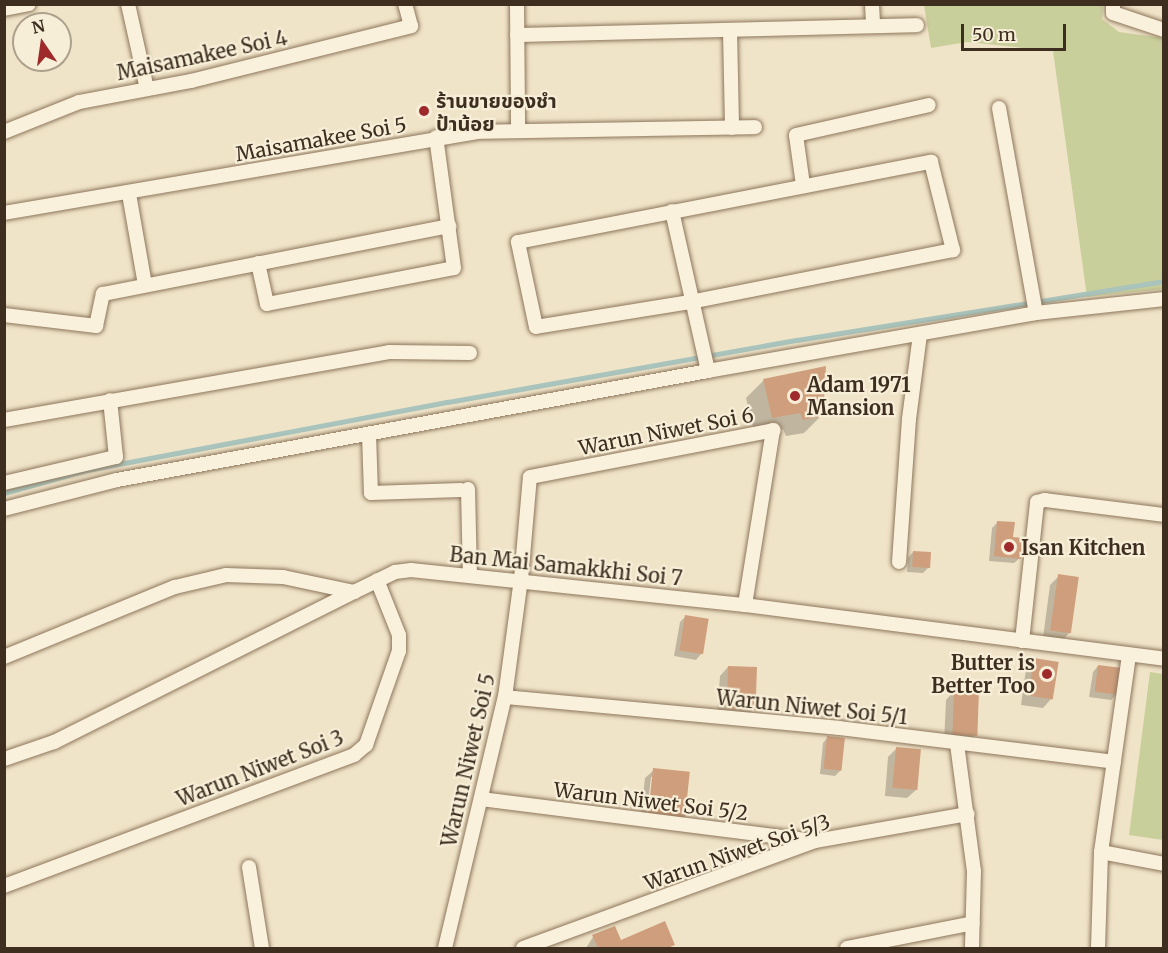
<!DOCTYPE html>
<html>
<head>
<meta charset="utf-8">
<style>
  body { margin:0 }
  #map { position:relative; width:1168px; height:953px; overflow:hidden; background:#f0e4c8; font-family:Merriweather,"Noto Sans Thai",serif }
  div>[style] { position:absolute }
  .green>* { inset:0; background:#c9cf9b }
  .shadow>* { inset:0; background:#0003 }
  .stream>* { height:4.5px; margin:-2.25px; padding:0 2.25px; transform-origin:2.25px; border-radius:2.25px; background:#a9c4bc }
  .building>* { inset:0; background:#cf9f7d; transform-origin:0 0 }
  .roads { filter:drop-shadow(0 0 2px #8d765c) drop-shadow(0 0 2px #8d765c) }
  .minor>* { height:14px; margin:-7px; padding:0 7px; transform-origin:7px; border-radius:7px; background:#faf1dc }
  .dots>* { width:16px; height:16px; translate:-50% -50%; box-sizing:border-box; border:3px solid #f7eed8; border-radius:50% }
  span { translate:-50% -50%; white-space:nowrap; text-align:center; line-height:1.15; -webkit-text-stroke:4.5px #f7eed8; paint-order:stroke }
  .street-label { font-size:20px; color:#3d2e20 }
  .poi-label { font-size:20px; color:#3d2e20; font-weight:700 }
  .left { translate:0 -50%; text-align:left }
  .right { translate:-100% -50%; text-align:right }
  .frame { position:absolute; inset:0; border:6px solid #3d2e20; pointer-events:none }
  .north { position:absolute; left:12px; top:12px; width:60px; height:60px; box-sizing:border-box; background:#f7eed8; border:2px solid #ada18e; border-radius:50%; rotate:347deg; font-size:16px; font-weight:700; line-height:24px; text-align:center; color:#3d2e20 }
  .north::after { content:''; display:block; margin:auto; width:21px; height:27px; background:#9e2a2b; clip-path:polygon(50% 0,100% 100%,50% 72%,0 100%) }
  .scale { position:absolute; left:961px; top:24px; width:105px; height:27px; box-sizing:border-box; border:3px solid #3d2e20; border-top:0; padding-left:8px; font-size:18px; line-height:21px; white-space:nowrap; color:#3d2e20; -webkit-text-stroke:4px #f7eed8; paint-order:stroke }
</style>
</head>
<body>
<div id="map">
  <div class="green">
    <div style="clip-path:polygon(924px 5px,1103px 5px,1102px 19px,1119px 32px,1163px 38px,1163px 289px,1087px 297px,1053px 51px,967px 42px,931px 48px)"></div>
    <div style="clip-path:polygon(1150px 672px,1163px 674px,1163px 840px,1129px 835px)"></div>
  </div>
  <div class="shadow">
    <div style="clip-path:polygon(824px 368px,821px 416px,804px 433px,786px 436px,783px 429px,755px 435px,746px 398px,763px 381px)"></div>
    <div style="clip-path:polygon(997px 523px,1012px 538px,1020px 558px,1014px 563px,989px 561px,992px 528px)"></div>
    <div style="clip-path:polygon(913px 552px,929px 567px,923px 573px,907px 572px,908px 558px)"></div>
    <div style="clip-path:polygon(1059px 576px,1070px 632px,1062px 641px,1043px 638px,1050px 585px)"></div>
    <div style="clip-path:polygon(686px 616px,701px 654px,696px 660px,674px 656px,680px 622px)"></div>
    <div style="clip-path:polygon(1035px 660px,1051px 699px,1043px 708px,1021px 705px,1026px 669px)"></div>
    <div style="clip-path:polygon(1098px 666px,1117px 694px,1111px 700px,1089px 697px,1093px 672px)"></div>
    <div style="clip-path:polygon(728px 667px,753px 710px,745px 718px,717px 717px,720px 676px)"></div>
    <div style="clip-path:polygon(954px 691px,976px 735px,967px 744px,944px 743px,946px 700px)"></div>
    <div style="clip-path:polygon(828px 737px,841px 770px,835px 776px,820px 774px,823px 743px)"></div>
    <div style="clip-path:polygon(897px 748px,916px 790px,907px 798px,885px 796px,888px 757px)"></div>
    <div style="clip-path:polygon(evenodd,654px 770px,688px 773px,684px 818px,675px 826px,640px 823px,645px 778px,654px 770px,651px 777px,654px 777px,649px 822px,646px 822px,651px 777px)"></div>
    <div style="clip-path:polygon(593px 937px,620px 942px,673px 945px,669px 948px,586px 948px)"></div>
  </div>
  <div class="stream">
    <div style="left:4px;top:493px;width:86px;rotate:-15.5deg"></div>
    <div style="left:87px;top:470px;width:367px;rotate:-10.7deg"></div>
    <div style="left:448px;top:402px;width:354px;rotate:-10.1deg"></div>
    <div style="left:797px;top:340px;width:372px;rotate:-9.1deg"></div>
  </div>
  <div class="building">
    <div style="clip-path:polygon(826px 366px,823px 416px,803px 420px,800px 413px,772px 418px,763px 379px)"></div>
    <div style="clip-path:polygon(997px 521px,1015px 522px,1013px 537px,1023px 538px,1021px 559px,994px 556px)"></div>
    <div style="left:913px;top:551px;width:18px;height:16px;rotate:3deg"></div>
    <div style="left:1058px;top:574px;width:21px;height:57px;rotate:8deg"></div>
    <div style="left:685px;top:615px;width:24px;height:36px;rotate:9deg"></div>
    <div style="left:1034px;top:658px;width:25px;height:38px;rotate:9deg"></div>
    <div style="left:1098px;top:665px;width:24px;height:27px;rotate:7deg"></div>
    <div style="left:728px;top:666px;width:29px;height:43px;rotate:2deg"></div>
    <div style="left:954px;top:689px;width:25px;height:46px;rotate:2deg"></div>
    <div style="left:827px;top:736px;width:18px;height:33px;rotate:6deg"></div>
    <div style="left:896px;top:747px;width:25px;height:41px;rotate:5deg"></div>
    <div style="left:653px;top:768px;width:37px;height:46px;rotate:6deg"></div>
    <div style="clip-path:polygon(665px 921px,675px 945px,667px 948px,598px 948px,592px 935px,615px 926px,621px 940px)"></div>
  </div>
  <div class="roads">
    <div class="minor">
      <div style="left:128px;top:4px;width:87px;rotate:77.4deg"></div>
      <div style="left:517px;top:4px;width:124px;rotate:89.5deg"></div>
      <div style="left:872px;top:4px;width:22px;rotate:87deg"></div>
      <div style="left:1113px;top:4px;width:9px;rotate:90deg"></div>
      <div style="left:1113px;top:13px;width:54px;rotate:18.4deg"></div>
      <div style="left:4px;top:9px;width:25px;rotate:-11deg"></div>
      <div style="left:730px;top:30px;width:98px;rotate:88.8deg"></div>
      <div style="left:517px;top:35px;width:400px;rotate:-1.4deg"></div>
      <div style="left:999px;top:108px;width:208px;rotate:79.8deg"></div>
      <div style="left:4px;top:132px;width:81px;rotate:-21.8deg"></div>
      <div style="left:79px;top:102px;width:114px;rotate:-10.6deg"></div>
      <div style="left:191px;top:81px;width:227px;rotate:-14deg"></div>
      <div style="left:411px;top:26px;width:23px;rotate:-105deg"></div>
      <div style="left:931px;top:162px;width:91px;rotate:76deg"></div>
      <div style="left:953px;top:250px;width:268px;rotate:168.8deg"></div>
      <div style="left:690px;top:302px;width:156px;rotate:170.8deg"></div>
      <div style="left:536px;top:327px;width:87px;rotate:-102deg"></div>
      <div style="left:518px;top:242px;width:421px;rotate:-11deg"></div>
      <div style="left:803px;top:185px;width:50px;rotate:-98deg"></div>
      <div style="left:796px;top:135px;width:136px;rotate:-12.7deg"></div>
      <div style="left:129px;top:194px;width:92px;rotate:80deg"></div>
      <div style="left:672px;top:211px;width:164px;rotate:77.3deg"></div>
      <div style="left:4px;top:213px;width:479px;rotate:-9.7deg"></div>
      <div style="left:476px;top:132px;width:279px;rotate:-1deg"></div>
      <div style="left:258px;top:263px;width:42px;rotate:77.6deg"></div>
      <div style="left:267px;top:304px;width:190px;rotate:-10.9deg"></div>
      <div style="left:454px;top:268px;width:132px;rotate:-97.8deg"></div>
      <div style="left:4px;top:315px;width:93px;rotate:6.8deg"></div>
      <div style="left:96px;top:326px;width:33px;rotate:-78deg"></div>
      <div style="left:103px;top:294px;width:353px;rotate:-11.1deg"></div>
      <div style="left:4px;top:420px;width:391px;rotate:-10deg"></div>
      <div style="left:389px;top:352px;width:81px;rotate:0.7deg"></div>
      <div style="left:369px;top:434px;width:59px;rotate:88.1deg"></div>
      <div style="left:371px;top:493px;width:90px;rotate:-1.9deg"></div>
      <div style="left:4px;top:483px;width:115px;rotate:-13.1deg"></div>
      <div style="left:116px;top:457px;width:57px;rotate:-96deg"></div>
      <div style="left:468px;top:489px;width:86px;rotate:88.7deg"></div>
      <div style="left:4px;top:509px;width:117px;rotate:-14.4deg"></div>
      <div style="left:117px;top:480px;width:601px;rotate:-10.45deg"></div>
      <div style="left:708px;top:371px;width:333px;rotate:-10deg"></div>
      <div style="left:1036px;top:313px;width:129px;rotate:-6.2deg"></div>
      <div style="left:899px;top:562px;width:143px;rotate:-86deg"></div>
      <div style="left:909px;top:419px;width:86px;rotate:-82.6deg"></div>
      <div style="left:1022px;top:641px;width:140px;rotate:-83.8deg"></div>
      <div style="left:1037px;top:502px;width:8px;rotate:-14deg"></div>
      <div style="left:1045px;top:500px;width:120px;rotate:7.2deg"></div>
      <div style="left:4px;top:657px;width:185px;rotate:-22.3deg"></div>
      <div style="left:175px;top:587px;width:52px;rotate:-13.2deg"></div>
      <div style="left:226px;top:575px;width:57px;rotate:2deg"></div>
      <div style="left:283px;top:577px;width:73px;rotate:11.9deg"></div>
      <div style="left:505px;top:697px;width:335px;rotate:5.3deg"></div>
      <div style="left:839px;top:728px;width:277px;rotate:7deg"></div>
      <div style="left:957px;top:744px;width:128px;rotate:82.4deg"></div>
      <div style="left:974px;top:871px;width:77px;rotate:91.5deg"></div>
      <div style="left:4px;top:759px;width:53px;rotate:-18.8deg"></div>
      <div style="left:54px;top:742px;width:335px;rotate:-26.6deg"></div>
      <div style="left:354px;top:592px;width:46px;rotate:-26deg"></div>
      <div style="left:395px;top:572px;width:16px;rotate:-7deg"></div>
      <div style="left:411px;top:570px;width:336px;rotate:6deg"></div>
      <div style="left:745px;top:605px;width:422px;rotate:7.3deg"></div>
      <div style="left:481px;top:799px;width:335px;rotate:7.2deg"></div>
      <div style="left:1101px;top:852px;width:64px;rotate:10.8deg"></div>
      <div style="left:249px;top:867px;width:82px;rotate:80.9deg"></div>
      <div style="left:4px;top:886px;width:374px;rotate:-20.5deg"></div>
      <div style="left:354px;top:755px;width:16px;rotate:-40deg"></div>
      <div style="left:366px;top:745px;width:100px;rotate:-70.7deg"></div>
      <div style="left:399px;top:651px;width:16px;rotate:-90deg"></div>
      <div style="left:399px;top:635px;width:59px;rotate:-111.8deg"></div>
      <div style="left:445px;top:948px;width:258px;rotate:-76.6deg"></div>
      <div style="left:505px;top:697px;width:119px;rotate:-82.3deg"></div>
      <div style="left:521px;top:579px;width:102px;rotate:-85deg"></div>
      <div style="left:530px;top:477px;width:248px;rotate:-10.9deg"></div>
      <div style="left:773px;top:430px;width:177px;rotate:99.1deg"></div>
      <div style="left:523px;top:948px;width:312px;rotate:-20.1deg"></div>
      <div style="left:816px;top:841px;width:154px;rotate:-10.1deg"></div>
      <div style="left:847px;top:948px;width:128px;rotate:-11.2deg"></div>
      <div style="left:1098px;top:948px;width:96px;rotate:-88.2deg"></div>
      <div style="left:1101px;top:852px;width:199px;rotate:-81.9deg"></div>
    </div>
  </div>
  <div class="dots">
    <div style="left:424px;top:111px;background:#9e2a2b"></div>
    <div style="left:795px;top:396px;background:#9e2a2b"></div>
    <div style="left:1009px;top:547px;background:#9e2a2b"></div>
    <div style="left:1047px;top:674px;background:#9e2a2b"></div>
  </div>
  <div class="street-label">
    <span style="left:202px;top:55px;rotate:-12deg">Maisamakee Soi 4</span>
    <span style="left:321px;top:139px;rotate:-10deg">Maisamakee Soi 5</span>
    <span style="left:666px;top:431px;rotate:-11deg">Warun Niwet Soi 6</span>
    <span style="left:566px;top:566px;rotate:6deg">Ban Mai Samakkhi Soi 7</span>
    <span style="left:812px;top:707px;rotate:6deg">Warun Niwet Soi 5/1</span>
    <span style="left:468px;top:760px;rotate:-77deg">Warun Niwet Soi 5</span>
    <span style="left:260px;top:768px;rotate:-21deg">Warun Niwet Soi 3</span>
    <span style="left:651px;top:801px;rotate:7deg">Warun Niwet Soi 5/2</span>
    <span style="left:737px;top:852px;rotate:-19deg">Warun Niwet Soi 5/3</span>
  </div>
  <div class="poi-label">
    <span class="left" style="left:436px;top:112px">ร้านขายของชำ<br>ป้าน้อย</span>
    <span class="left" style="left:807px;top:396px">Adam 1971<br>Mansion</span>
    <span class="left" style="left:1021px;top:547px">Isan Kitchen</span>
    <span class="right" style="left:1035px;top:674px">Butter is<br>Better Too</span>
  </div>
  <div class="frame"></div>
  <div class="north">N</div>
  <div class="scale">50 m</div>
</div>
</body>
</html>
